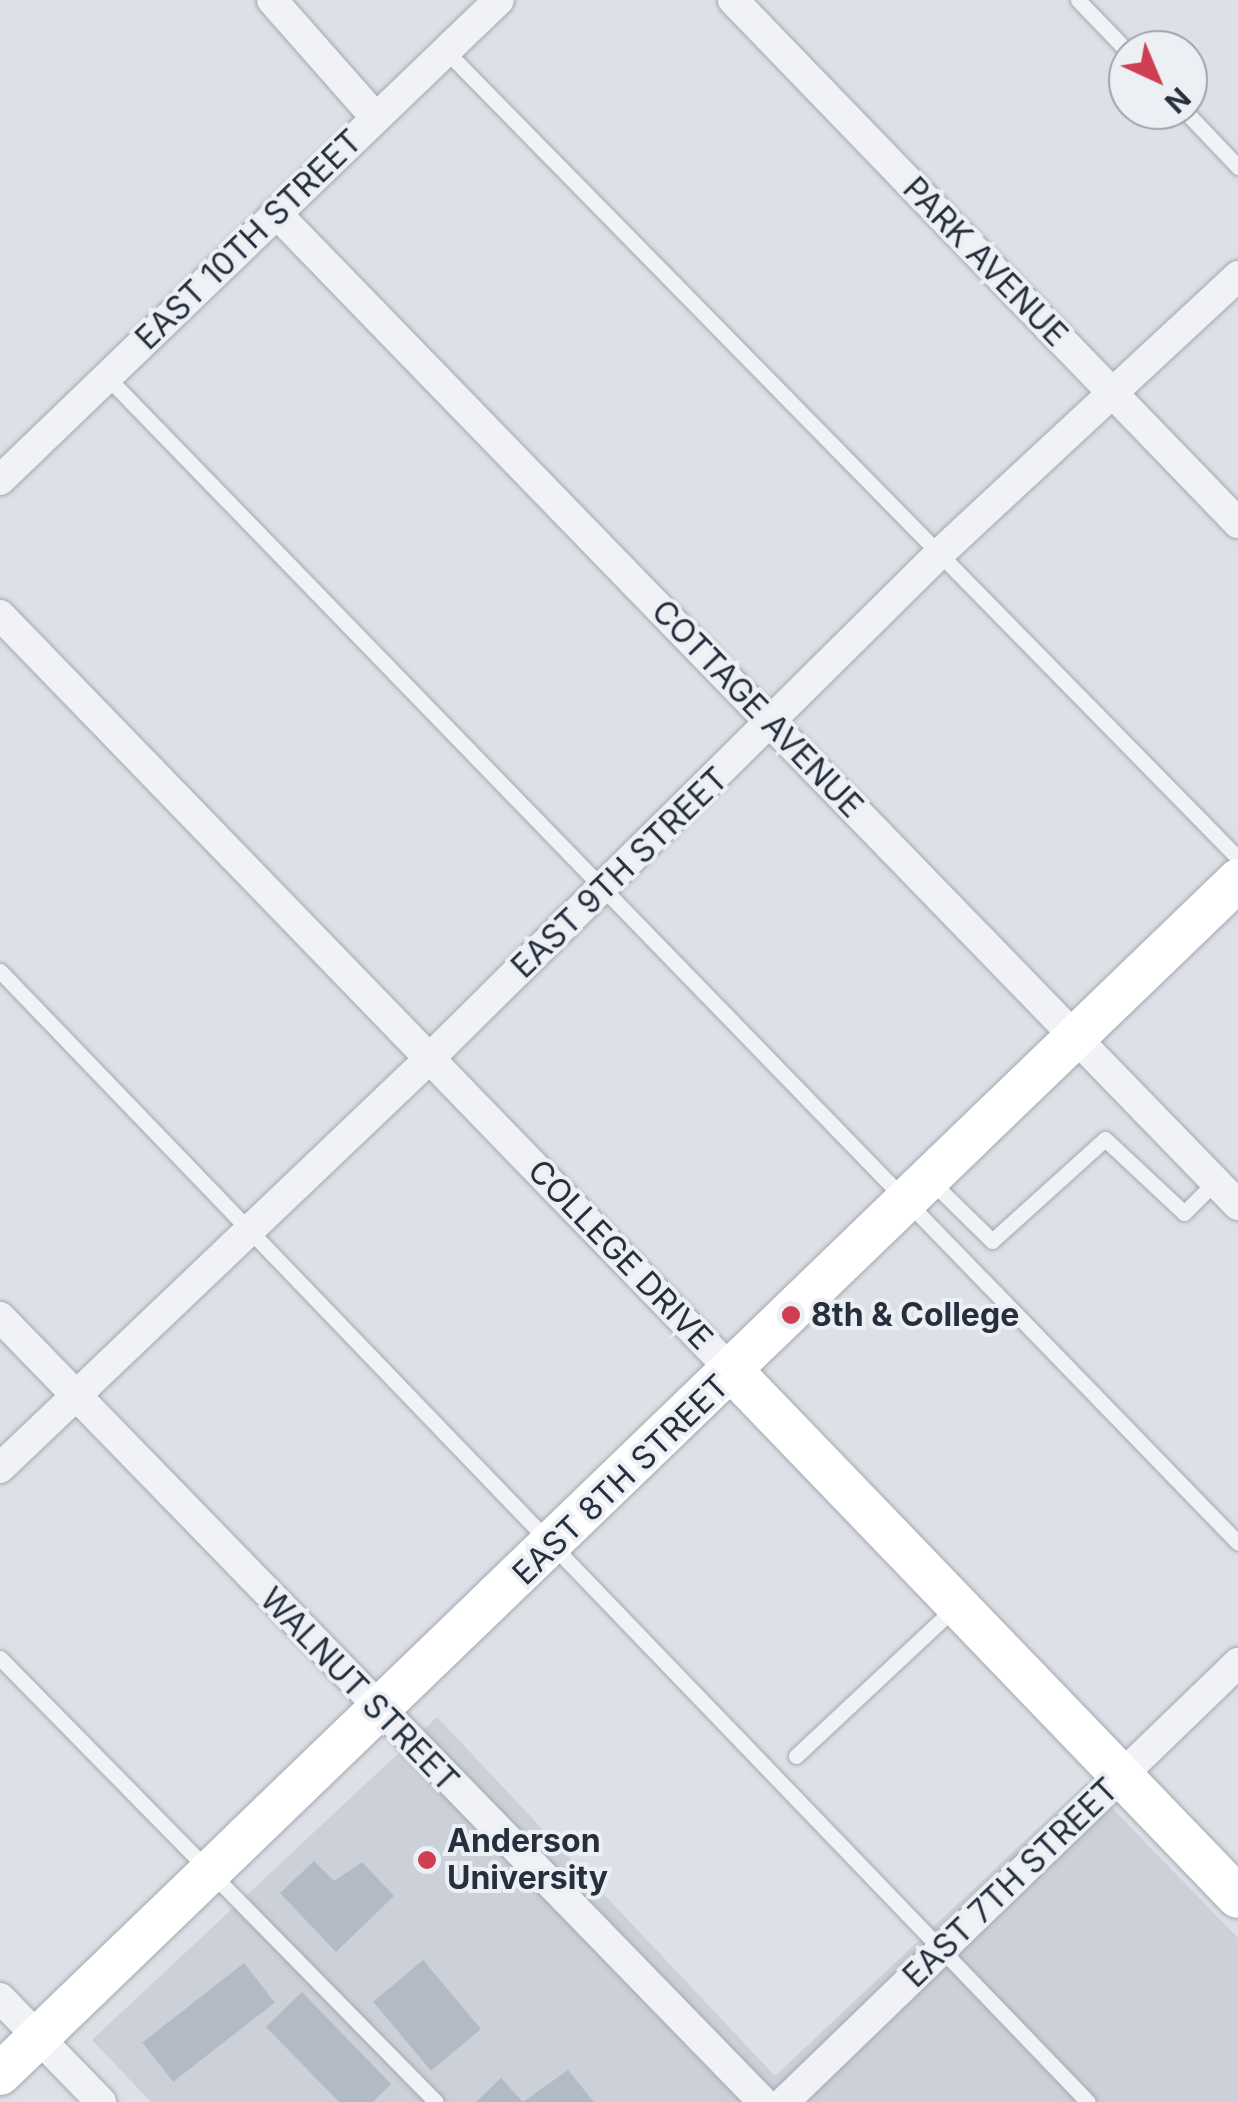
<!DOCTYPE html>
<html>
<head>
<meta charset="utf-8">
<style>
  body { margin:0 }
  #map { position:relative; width:1238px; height:2102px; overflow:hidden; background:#dde1e7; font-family:Inter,sans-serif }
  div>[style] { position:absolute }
  .built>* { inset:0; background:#cbd0d9 }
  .building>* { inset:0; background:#b4bac4; transform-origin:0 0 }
  .roads { filter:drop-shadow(0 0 2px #a2a8b1) drop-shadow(0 0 2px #a2a8b1) }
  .lane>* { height:15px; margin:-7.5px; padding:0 7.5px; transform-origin:7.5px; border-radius:7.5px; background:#f0f2f5 }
  .street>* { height:30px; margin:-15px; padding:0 15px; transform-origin:15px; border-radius:15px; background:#f0f2f5 }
  .secondary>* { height:42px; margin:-21px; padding:0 21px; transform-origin:21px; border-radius:21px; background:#fff }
  .dots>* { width:28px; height:28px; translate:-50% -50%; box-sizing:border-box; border:5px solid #ecf0f5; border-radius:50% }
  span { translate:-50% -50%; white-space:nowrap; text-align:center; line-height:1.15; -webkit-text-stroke:8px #ecf0f5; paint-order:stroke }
  .street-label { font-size:32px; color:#262f3e }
  .poi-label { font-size:32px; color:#262f3e; font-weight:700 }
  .left { translate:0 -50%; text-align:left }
  .north { position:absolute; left:1108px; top:30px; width:100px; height:100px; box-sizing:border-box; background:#ecf0f5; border:2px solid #9da3ac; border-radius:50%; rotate:136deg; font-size:28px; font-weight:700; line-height:40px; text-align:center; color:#262f3e }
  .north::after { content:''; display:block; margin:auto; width:35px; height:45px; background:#cf3f53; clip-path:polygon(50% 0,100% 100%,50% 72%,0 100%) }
</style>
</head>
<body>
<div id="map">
  <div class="built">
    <div style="clip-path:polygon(437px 1717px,775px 2076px,1087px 1782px,1238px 1938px,1238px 2102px,151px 2102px,92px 2040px)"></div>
  </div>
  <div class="building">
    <div style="clip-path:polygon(314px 1861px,334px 1881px,362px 1862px,394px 1896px,336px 1952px,280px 1893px)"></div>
    <div style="left:423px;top:1960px;width:90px;height:65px;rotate:50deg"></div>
    <div style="left:244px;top:1963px;width:50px;height:129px;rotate:52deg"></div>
    <div style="clip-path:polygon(302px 1992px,391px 2084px,373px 2102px,339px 2102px,266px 2027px)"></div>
    <div style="clip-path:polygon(568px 2070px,594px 2102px,476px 2102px,501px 2078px,523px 2102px)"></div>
  </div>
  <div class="roads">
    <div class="lane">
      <div style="left:1078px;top:0;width:72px;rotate:46.1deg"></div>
      <div style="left:446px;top:51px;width:1131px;rotate:45.54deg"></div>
      <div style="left:1184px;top:110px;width:79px;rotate:46.5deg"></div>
      <div style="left:107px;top:377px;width:1624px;rotate:45.87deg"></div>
      <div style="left:0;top:971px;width:1569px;rotate:46.11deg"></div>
      <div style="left:932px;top:1182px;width:84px;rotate:44.5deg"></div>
      <div style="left:992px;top:1241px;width:152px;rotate:-42.1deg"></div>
      <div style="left:1105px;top:1139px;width:108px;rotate:43.1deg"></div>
      <div style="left:1184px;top:1213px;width:44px;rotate:-45deg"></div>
      <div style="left:0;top:1658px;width:622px;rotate:45.52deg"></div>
      <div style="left:796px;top:1756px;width:216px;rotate:-43.1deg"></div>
    </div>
    <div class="street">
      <div style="left:272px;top:0;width:157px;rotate:48.6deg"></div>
      <div style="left:733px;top:0;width:727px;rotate:46deg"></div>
      <div style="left:276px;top:213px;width:1382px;rotate:45.88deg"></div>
      <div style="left:0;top:480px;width:692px;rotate:-43.89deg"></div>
      <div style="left:0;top:615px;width:1054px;rotate:45.92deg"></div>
      <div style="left:0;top:1317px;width:1095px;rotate:45.81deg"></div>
      <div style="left:0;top:1468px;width:593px;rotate:-43.63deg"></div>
      <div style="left:429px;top:1059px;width:716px;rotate:-44.72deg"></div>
      <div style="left:938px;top:555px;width:410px;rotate:-42.9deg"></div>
      <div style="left:0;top:1998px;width:145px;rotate:45.8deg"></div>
      <div style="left:784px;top:2102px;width:632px;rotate:-44.04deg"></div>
    </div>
    <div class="secondary">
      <div style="left:733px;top:1372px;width:728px;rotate:46.11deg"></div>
      <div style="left:0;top:2074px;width:1720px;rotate:-43.96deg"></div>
    </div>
  </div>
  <div class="dots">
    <div style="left:791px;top:1315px;background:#cf3f53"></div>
    <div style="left:427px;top:1860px;background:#cf3f53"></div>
  </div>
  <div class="street-label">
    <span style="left:249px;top:240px;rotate:-44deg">EAST 10TH STREET</span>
    <span style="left:985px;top:262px;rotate:46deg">PARK AVENUE</span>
    <span style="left:757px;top:709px;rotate:46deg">COTTAGE AVENUE</span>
    <span style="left:620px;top:873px;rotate:-44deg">EAST 9TH STREET</span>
    <span style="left:620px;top:1255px;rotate:46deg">COLLEGE DRIVE</span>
    <span style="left:621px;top:1480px;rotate:-44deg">EAST 8TH STREET</span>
    <span style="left:359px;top:1690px;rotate:46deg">WALNUT STREET</span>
    <span style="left:1011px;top:1883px;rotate:-44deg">EAST 7TH STREET</span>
  </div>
  <div class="poi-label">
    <span class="left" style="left:811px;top:1315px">8th &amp; College</span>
    <span class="left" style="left:447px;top:1860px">Anderson<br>University</span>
  </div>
  <div class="north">N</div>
</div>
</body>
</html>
